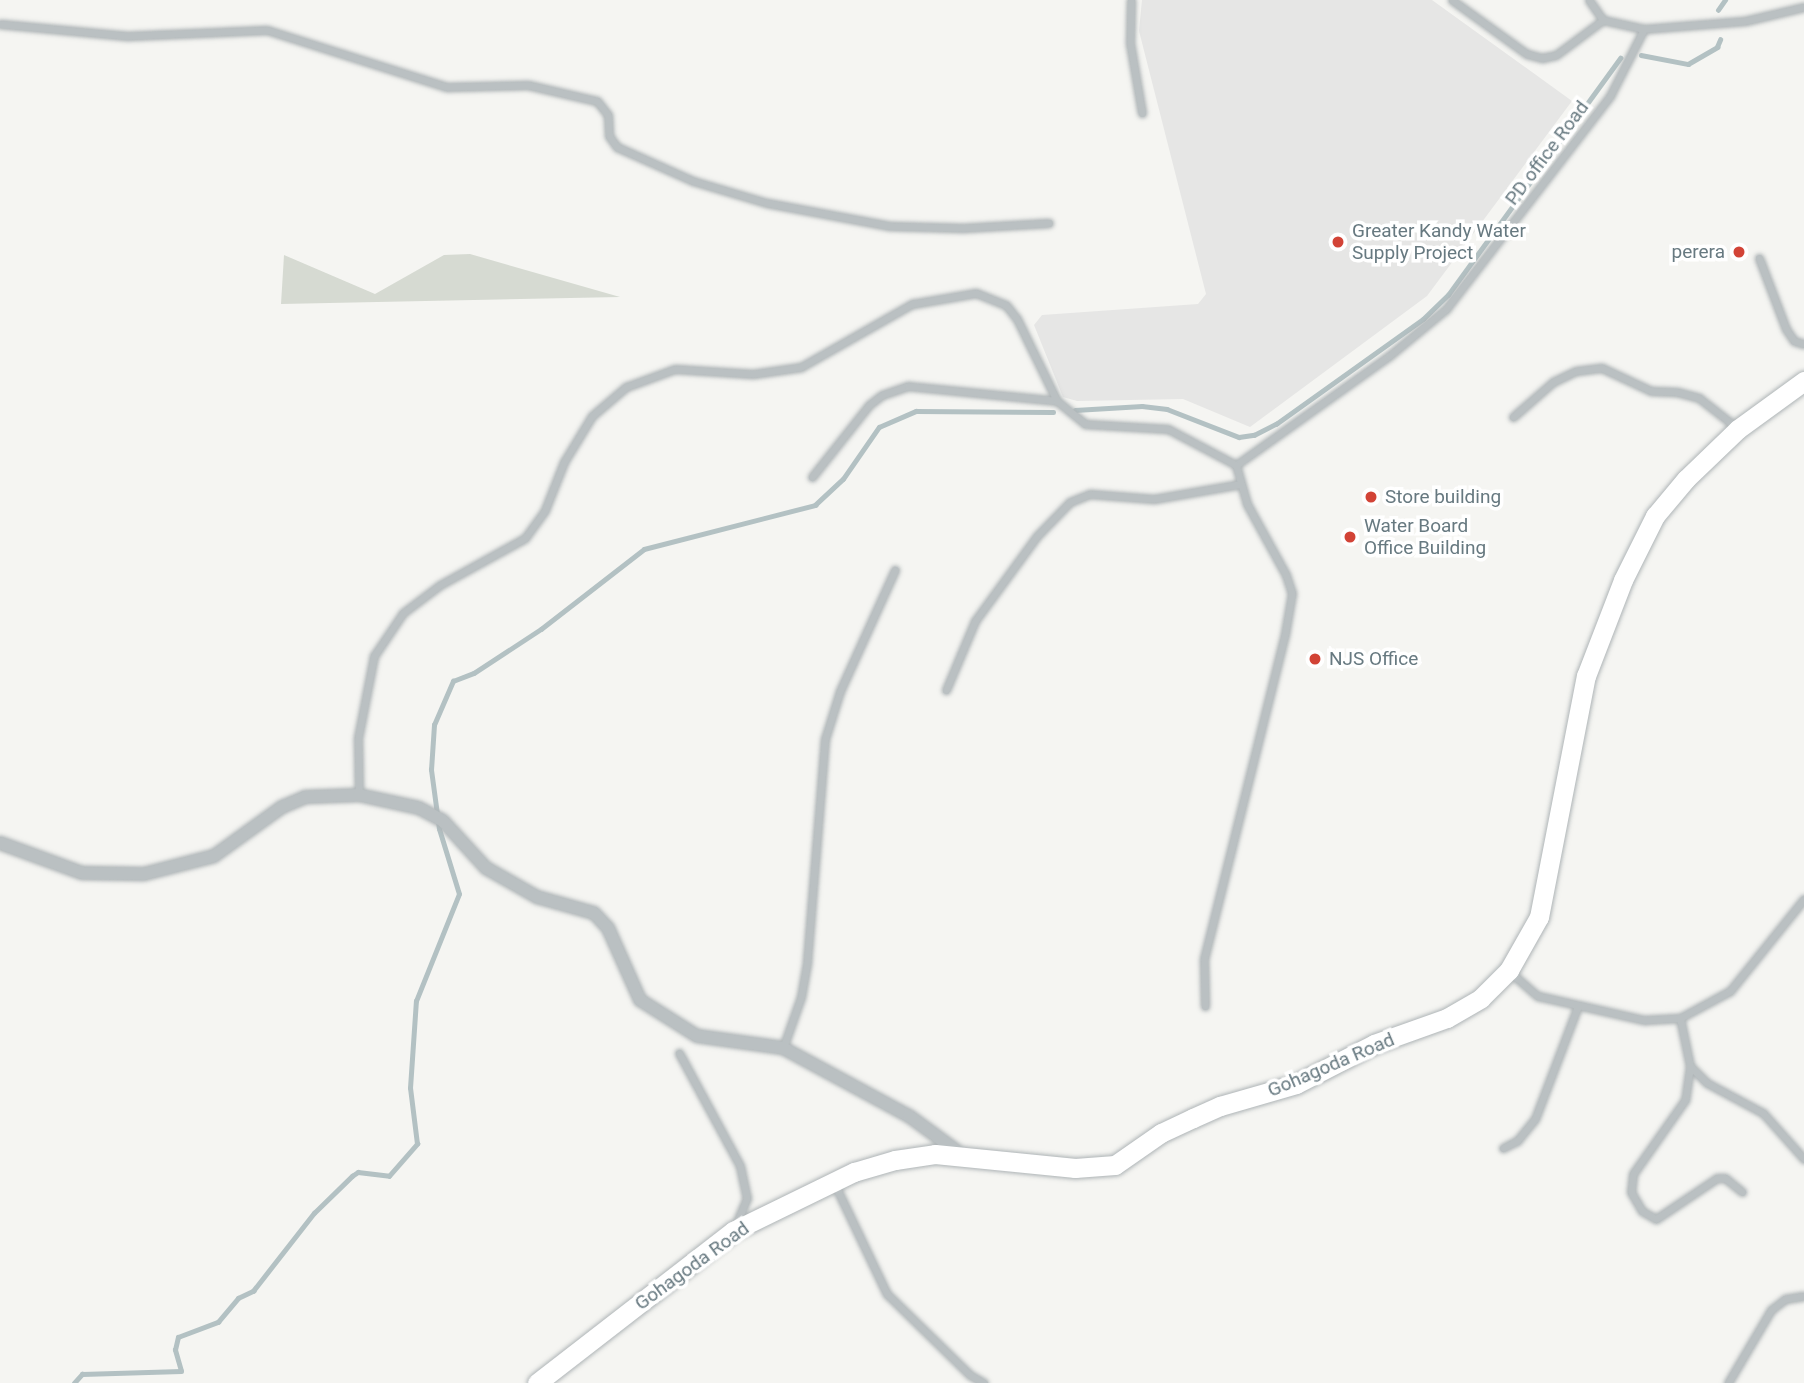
<!DOCTYPE html>
<html>
<head>
<meta charset="utf-8">
<style>
  body { margin:0 }
  #map { position:relative; width:1804px; height:1383px; overflow:hidden; background:#f5f5f2; font-family:Roboto,sans-serif }
  div>[style] { position:absolute }
  .built>* { inset:0; background:#e6e6e5 }
  .green>* { inset:0; background:#d6dad2 }
  .stream>* { height:4.5px; margin:-2.25px; padding:0 2.25px; transform-origin:2.25px; border-radius:2.25px; background:#b3c1c3 }
  .roads { filter:drop-shadow(0 0 2px #aeb4b6) drop-shadow(0 0 2px #aeb4b6) }
  .minor>* { height:7px; margin:-3.5px; padding:0 3.5px; transform-origin:3.5px; border-radius:3.5px; background:#bac0c2 }
  .tertiary>* { height:12px; margin:-6px; padding:0 6px; transform-origin:6px; border-radius:6px; background:#bac0c2 }
  .primary>* { height:19px; margin:-9.5px; padding:0 9.5px; transform-origin:9.5px; border-radius:9.5px; background:#fff }
  .dots>* { width:19px; height:19px; translate:-50% -50%; box-sizing:border-box; border:4px solid #fff; border-radius:50% }
  span { translate:-50% -50%; white-space:nowrap; text-align:center; line-height:1.15; -webkit-text-stroke:7px #fff; paint-order:stroke }
  .street-label { font-size:19px; color:#677980 }
  .poi-label { font-size:19px; color:#677980 }
  .left { translate:0 -50%; text-align:left }
  .right { translate:-100% -50%; text-align:right }
</style>
</head>
<body>
<div id="map">
  <div class="built">
    <div style="clip-path:polygon(1142px 0,1432px 0,1572px 101px,1427px 296px,1250px 427px,1183px 399px,1077px 401px,1063px 397px,1034px 325px,1042px 315px,1198px 304px,1206px 294px,1139px 31px)"></div>
  </div>
  <div class="green">
    <div style="clip-path:polygon(470px 254px,620px 297px,281px 304px,284px 255px,375px 294px,444px 255px)"></div>
  </div>
  <div class="stream">
    <div style="left:1718px;top:10px;width:12px;rotate:-55deg"></div>
    <div style="left:1641px;top:55px;width:48px;rotate:10.8deg"></div>
    <div style="left:1688px;top:64px;width:34px;rotate:-30deg"></div>
    <div style="left:1717px;top:47px;width:8px;rotate:-67deg"></div>
    <div style="left:1075px;top:410px;width:67px;rotate:-3.4deg"></div>
    <div style="left:1142px;top:406px;width:25px;rotate:7deg"></div>
    <div style="left:1167px;top:409px;width:77px;rotate:21.3deg"></div>
    <div style="left:1239px;top:437px;width:15px;rotate:-8deg"></div>
    <div style="left:1254px;top:435px;width:25px;rotate:-27deg"></div>
    <div style="left:1276px;top:424px;width:181px;rotate:-35.5deg"></div>
    <div style="left:1423px;top:319px;width:35px;rotate:-44deg"></div>
    <div style="left:1448px;top:295px;width:293px;rotate:-54deg"></div>
    <div style="left:74px;top:1383px;width:12px;rotate:-48deg"></div>
    <div style="left:82px;top:1374px;width:99px;rotate:-1.7deg"></div>
    <div style="left:181px;top:1371px;width:22px;rotate:-106deg"></div>
    <div style="left:175px;top:1350px;width:13px;rotate:-77deg"></div>
    <div style="left:178px;top:1337px;width:43px;rotate:-20.6deg"></div>
    <div style="left:218px;top:1322px;width:31px;rotate:-50deg"></div>
    <div style="left:238px;top:1298px;width:17px;rotate:-25deg"></div>
    <div style="left:253px;top:1291px;width:99px;rotate:-52deg"></div>
    <div style="left:314px;top:1213px;width:53px;rotate:-44.2deg"></div>
    <div style="left:352px;top:1176px;width:7px;rotate:-34deg"></div>
    <div style="left:358px;top:1172px;width:31px;rotate:7deg"></div>
    <div style="left:389px;top:1176px;width:43px;rotate:-48.8deg"></div>
    <div style="left:417px;top:1144px;width:56px;rotate:-97.1deg"></div>
    <div style="left:410px;top:1088px;width:87px;rotate:-86.1deg"></div>
    <div style="left:416px;top:1001px;width:115px;rotate:-68.1deg"></div>
    <div style="left:459px;top:894px;width:68px;rotate:-107.1deg"></div>
    <div style="left:439px;top:829px;width:60px;rotate:-97.7deg"></div>
    <div style="left:431px;top:770px;width:45px;rotate:-86.2deg"></div>
    <div style="left:434px;top:725px;width:48px;rotate:-66.6deg"></div>
    <div style="left:453px;top:681px;width:22px;rotate:-21deg"></div>
    <div style="left:474px;top:673px;width:80px;rotate:-33.3deg"></div>
    <div style="left:541px;top:629px;width:130px;rotate:-37.8deg"></div>
    <div style="left:644px;top:549px;width:177px;rotate:-14.4deg"></div>
    <div style="left:815px;top:505px;width:38px;rotate:-43deg"></div>
    <div style="left:843px;top:479px;width:63px;rotate:-55.3deg"></div>
    <div style="left:879px;top:427px;width:40px;rotate:-23.4deg"></div>
    <div style="left:916px;top:411px;width:137px;rotate:0.4deg"></div>
  </div>
  <div class="roads">
    <div class="minor">
      <div style="left:1131px;top:0;width:43px;rotate:91.3deg"></div>
      <div style="left:1130px;top:43px;width:71px;rotate:80.3deg"></div>
      <div style="left:1452px;top:0;width:92px;rotate:35.8deg"></div>
      <div style="left:1527px;top:54px;width:16px;rotate:15deg"></div>
      <div style="left:1542px;top:58px;width:14px;rotate:-12deg"></div>
      <div style="left:1556px;top:55px;width:59px;rotate:-36.7deg"></div>
      <div style="left:1603px;top:20px;width:42px;rotate:12.4deg"></div>
      <div style="left:1589px;top:0;width:24px;rotate:55deg"></div>
      <div style="left:0;top:24px;width:128px;rotate:5.4deg"></div>
      <div style="left:127px;top:36px;width:140px;rotate:-2.5deg"></div>
      <div style="left:267px;top:30px;width:189px;rotate:17.6deg"></div>
      <div style="left:447px;top:87px;width:81px;rotate:-1.4deg"></div>
      <div style="left:528px;top:85px;width:71px;rotate:13.1deg"></div>
      <div style="left:597px;top:101px;width:18px;rotate:52deg"></div>
      <div style="left:608px;top:115px;width:21px;rotate:87deg"></div>
      <div style="left:609px;top:136px;width:14px;rotate:54deg"></div>
      <div style="left:617px;top:147px;width:83px;rotate:24.1deg"></div>
      <div style="left:693px;top:181px;width:77px;rotate:16.6deg"></div>
      <div style="left:767px;top:203px;width:125px;rotate:10.6deg"></div>
      <div style="left:890px;top:226px;width:73px;rotate:1.6deg"></div>
      <div style="left:963px;top:228px;width:86px;rotate:-3.3deg"></div>
      <div style="left:1759px;top:258px;width:76px;rotate:69.2deg"></div>
      <div style="left:1786px;top:329px;width:14px;rotate:56deg"></div>
      <div style="left:1794px;top:341px;width:10px;rotate:17deg"></div>
      <div style="left:1513px;top:417px;width:53px;rotate:-41.2deg"></div>
      <div style="left:1553px;top:382px;width:25px;rotate:-26deg"></div>
      <div style="left:1576px;top:371px;width:26px;rotate:-7deg"></div>
      <div style="left:1602px;top:368px;width:54px;rotate:25.1deg"></div>
      <div style="left:1651px;top:391px;width:26px;rotate:2deg"></div>
      <div style="left:1677px;top:392px;width:23px;rotate:15deg"></div>
      <div style="left:1699px;top:398px;width:47px;rotate:38.1deg"></div>
      <div style="left:1236px;top:465px;width:188px;rotate:-35.5deg"></div>
      <div style="left:1389px;top:356px;width:74px;rotate:-39.5deg"></div>
      <div style="left:1446px;top:309px;width:269px;rotate:-52.4deg"></div>
      <div style="left:1610px;top:96px;width:75px;rotate:-63.1deg"></div>
      <div style="left:1644px;top:29px;width:101px;rotate:-4.5deg"></div>
      <div style="left:1745px;top:21px;width:61px;rotate:-13.3deg"></div>
      <div style="left:812px;top:477px;width:92px;rotate:-51.6deg"></div>
      <div style="left:869px;top:405px;width:16px;rotate:-38deg"></div>
      <div style="left:882px;top:395px;width:28px;rotate:-19deg"></div>
      <div style="left:908px;top:386px;width:150px;rotate:5.7deg"></div>
      <div style="left:946px;top:690px;width:75px;rotate:-67.2deg"></div>
      <div style="left:975px;top:621px;width:105px;rotate:-53.9deg"></div>
      <div style="left:1037px;top:536px;width:47px;rotate:-45.9deg"></div>
      <div style="left:1070px;top:502px;width:22px;rotate:-22deg"></div>
      <div style="left:1090px;top:494px;width:64px;rotate:4.5deg"></div>
      <div style="left:1154px;top:499px;width:88px;rotate:-9.8deg"></div>
      <div style="left:359px;top:795px;width:57px;rotate:-91deg"></div>
      <div style="left:358px;top:738px;width:84px;rotate:-79deg"></div>
      <div style="left:374px;top:656px;width:52px;rotate:-56deg"></div>
      <div style="left:403px;top:613px;width:46px;rotate:-37.1deg"></div>
      <div style="left:440px;top:585px;width:97px;rotate:-28.9deg"></div>
      <div style="left:525px;top:538px;width:34px;rotate:-54deg"></div>
      <div style="left:545px;top:510px;width:52px;rotate:-68.4deg"></div>
      <div style="left:564px;top:462px;width:54px;rotate:-58.7deg"></div>
      <div style="left:592px;top:416px;width:45px;rotate:-40.5deg"></div>
      <div style="left:626px;top:387px;width:52px;rotate:-20.2deg"></div>
      <div style="left:675px;top:369px;width:78px;rotate:3.7deg"></div>
      <div style="left:753px;top:374px;width:49px;rotate:-8.3deg"></div>
      <div style="left:801px;top:367px;width:128px;rotate:-29.6deg"></div>
      <div style="left:912px;top:304px;width:65px;rotate:-9.8deg"></div>
      <div style="left:976px;top:293px;width:32px;rotate:22deg"></div>
      <div style="left:1006px;top:305px;width:18px;rotate:52deg"></div>
      <div style="left:1017px;top:319px;width:91px;rotate:64deg"></div>
      <div style="left:1057px;top:401px;width:36px;rotate:39deg"></div>
      <div style="left:1085px;top:424px;width:83px;rotate:3.4deg"></div>
      <div style="left:1168px;top:429px;width:77px;rotate:27.9deg"></div>
      <div style="left:1236px;top:465px;width:41px;rotate:74.2deg"></div>
      <div style="left:1247px;top:504px;width:81px;rotate:61.2deg"></div>
      <div style="left:1286px;top:575px;width:19px;rotate:72deg"></div>
      <div style="left:1292px;top:593px;width:42px;rotate:99.7deg"></div>
      <div style="left:1285px;top:634px;width:335px;rotate:104deg"></div>
      <div style="left:1204px;top:959px;width:47px;rotate:88.8deg"></div>
      <div style="left:1510px;top:972px;width:37px;rotate:41deg"></div>
      <div style="left:1538px;top:996px;width:109px;rotate:12.8deg"></div>
      <div style="left:1644px;top:1020px;width:36px;rotate:-3deg"></div>
      <div style="left:1680px;top:1018px;width:57px;rotate:-28.4deg"></div>
      <div style="left:1730px;top:991px;width:118px;rotate:-51.2deg"></div>
      <div style="left:1680px;top:1018px;width:49px;rotate:78.2deg"></div>
      <div style="left:1690px;top:1066px;width:24px;rotate:45deg"></div>
      <div style="left:1707px;top:1083px;width:64px;rotate:28.2deg"></div>
      <div style="left:1763px;top:1113px;width:62px;rotate:48.3deg"></div>
      <div style="left:783px;top:1048px;width:54px;rotate:-70.6deg"></div>
      <div style="left:801px;top:997px;width:36px;rotate:-80deg"></div>
      <div style="left:807px;top:962px;width:224px;rotate:-85.4deg"></div>
      <div style="left:825px;top:739px;width:50px;rotate:-72.6deg"></div>
      <div style="left:840px;top:691px;width:133px;rotate:-65.6deg"></div>
      <div style="left:679px;top:1053px;width:128px;rotate:61.6deg"></div>
      <div style="left:740px;top:1166px;width:33px;rotate:78deg"></div>
      <div style="left:747px;top:1198px;width:30px;rotate:113deg"></div>
      <div style="left:1690px;top:1066px;width:34px;rotate:98deg"></div>
      <div style="left:1685px;top:1100px;width:90px;rotate:125.1deg"></div>
      <div style="left:1633px;top:1174px;width:18px;rotate:96deg"></div>
      <div style="left:1631px;top:1192px;width:22px;rotate:60deg"></div>
      <div style="left:1642px;top:1211px;width:16px;rotate:30deg"></div>
      <div style="left:1656px;top:1219px;width:73px;rotate:-33.9deg"></div>
      <div style="left:1717px;top:1178px;width:8px"></div>
      <div style="left:1725px;top:1178px;width:22px;rotate:39deg"></div>
      <div style="left:1503px;top:1148px;width:16px;rotate:-27deg"></div>
      <div style="left:1517px;top:1141px;width:28px;rotate:-51deg"></div>
      <div style="left:1535px;top:1119px;width:121px;rotate:-69.2deg"></div>
      <div style="left:834px;top:1183px;width:123px;rotate:64.5deg"></div>
      <div style="left:887px;top:1294px;width:116px;rotate:44.3deg"></div>
      <div style="left:970px;top:1375px;width:16px;rotate:30deg"></div>
      <div style="left:1728px;top:1383px;width:85px;rotate:-59.5deg"></div>
      <div style="left:1771px;top:1310px;width:18px;rotate:-38deg"></div>
      <div style="left:1785px;top:1299px;width:19px;rotate:-9deg"></div>
    </div>
    <div class="tertiary">
      <div style="left:0;top:843px;width:87px;rotate:20.1deg"></div>
      <div style="left:82px;top:873px;width:62px;rotate:0.9deg"></div>
      <div style="left:144px;top:874px;width:72px;rotate:-14.4deg"></div>
      <div style="left:214px;top:856px;width:84px;rotate:-35.8deg"></div>
      <div style="left:282px;top:807px;width:25px;rotate:-23deg"></div>
      <div style="left:305px;top:797px;width:54px;rotate:-2.1deg"></div>
      <div style="left:359px;top:795px;width:61px;rotate:12.2deg"></div>
      <div style="left:419px;top:808px;width:27px;rotate:28deg"></div>
      <div style="left:443px;top:821px;width:64px;rotate:47.5deg"></div>
      <div style="left:486px;top:868px;width:59px;rotate:29.6deg"></div>
      <div style="left:537px;top:897px;width:59px;rotate:15.7deg"></div>
      <div style="left:594px;top:913px;width:21px;rotate:47deg"></div>
      <div style="left:608px;top:928px;width:79px;rotate:66deg"></div>
      <div style="left:640px;top:1000px;width:67px;rotate:32.3deg"></div>
      <div style="left:697px;top:1036px;width:87px;rotate:7.9deg"></div>
      <div style="left:783px;top:1048px;width:143px;rotate:28.4deg"></div>
      <div style="left:909px;top:1116px;width:64px;rotate:36.2deg"></div>
    </div>
    <div class="primary">
      <div style="left:537px;top:1383px;width:248px;rotate:-37.8deg"></div>
      <div style="left:733px;top:1231px;width:135px;rotate:-26deg"></div>
      <div style="left:854px;top:1172px;width:43px;rotate:-16.3deg"></div>
      <div style="left:895px;top:1160px;width:40px;rotate:-8.5deg"></div>
      <div style="left:935px;top:1154px;width:141px;rotate:5.7deg"></div>
      <div style="left:1075px;top:1168px;width:40px;rotate:-4.3deg"></div>
      <div style="left:1115px;top:1165px;width:56px;rotate:-34.8deg"></div>
      <div style="left:1161px;top:1133px;width:35px;rotate:-25deg"></div>
      <div style="left:1193px;top:1118px;width:30px;rotate:-24deg"></div>
      <div style="left:1220px;top:1106px;width:79px;rotate:-16.1deg"></div>
      <div style="left:1296px;top:1084px;width:88px;rotate:-27.1deg"></div>
      <div style="left:1374px;top:1044px;width:77px;rotate:-19.6deg"></div>
      <div style="left:1447px;top:1018px;width:39px;rotate:-30deg"></div>
      <div style="left:1481px;top:998px;width:40px;rotate:-45deg"></div>
      <div style="left:1509px;top:970px;width:61px;rotate:-60.5deg"></div>
      <div style="left:1539px;top:917px;width:246px;rotate:-79deg"></div>
      <div style="left:1586px;top:676px;width:103px;rotate:-68.9deg"></div>
      <div style="left:1623px;top:580px;width:72px;rotate:-63.4deg"></div>
      <div style="left:1655px;top:516px;width:48px;rotate:-50deg"></div>
      <div style="left:1686px;top:479px;width:72px;rotate:-43.9deg"></div>
      <div style="left:1738px;top:429px;width:82px;rotate:-36deg"></div>
    </div>
  </div>
  <div class="dots">
    <div style="left:1338px;top:242px;background:#d24336"></div>
    <div style="left:1739px;top:252px;background:#d24336"></div>
    <div style="left:1371px;top:497px;background:#d24336"></div>
    <div style="left:1350px;top:537px;background:#d24336"></div>
    <div style="left:1315px;top:659px;background:#d24336"></div>
  </div>
  <div class="street-label">
    <span style="left:1547px;top:153px;rotate:-53deg">PD office Road</span>
    <span style="left:1331px;top:1065px;rotate:-23deg">Gohagoda Road</span>
    <span style="left:692px;top:1266px;rotate:-36deg">Gohagoda Road</span>
  </div>
  <div class="poi-label">
    <span class="left" style="left:1352px;top:242px">Greater Kandy Water<br>Supply Project</span>
    <span class="right" style="left:1725px;top:252px">perera</span>
    <span class="left" style="left:1385px;top:497px">Store building</span>
    <span class="left" style="left:1364px;top:537px">Water Board<br>Office Building</span>
    <span class="left" style="left:1329px;top:659px">NJS Office</span>
  </div>
</div>
</body>
</html>
